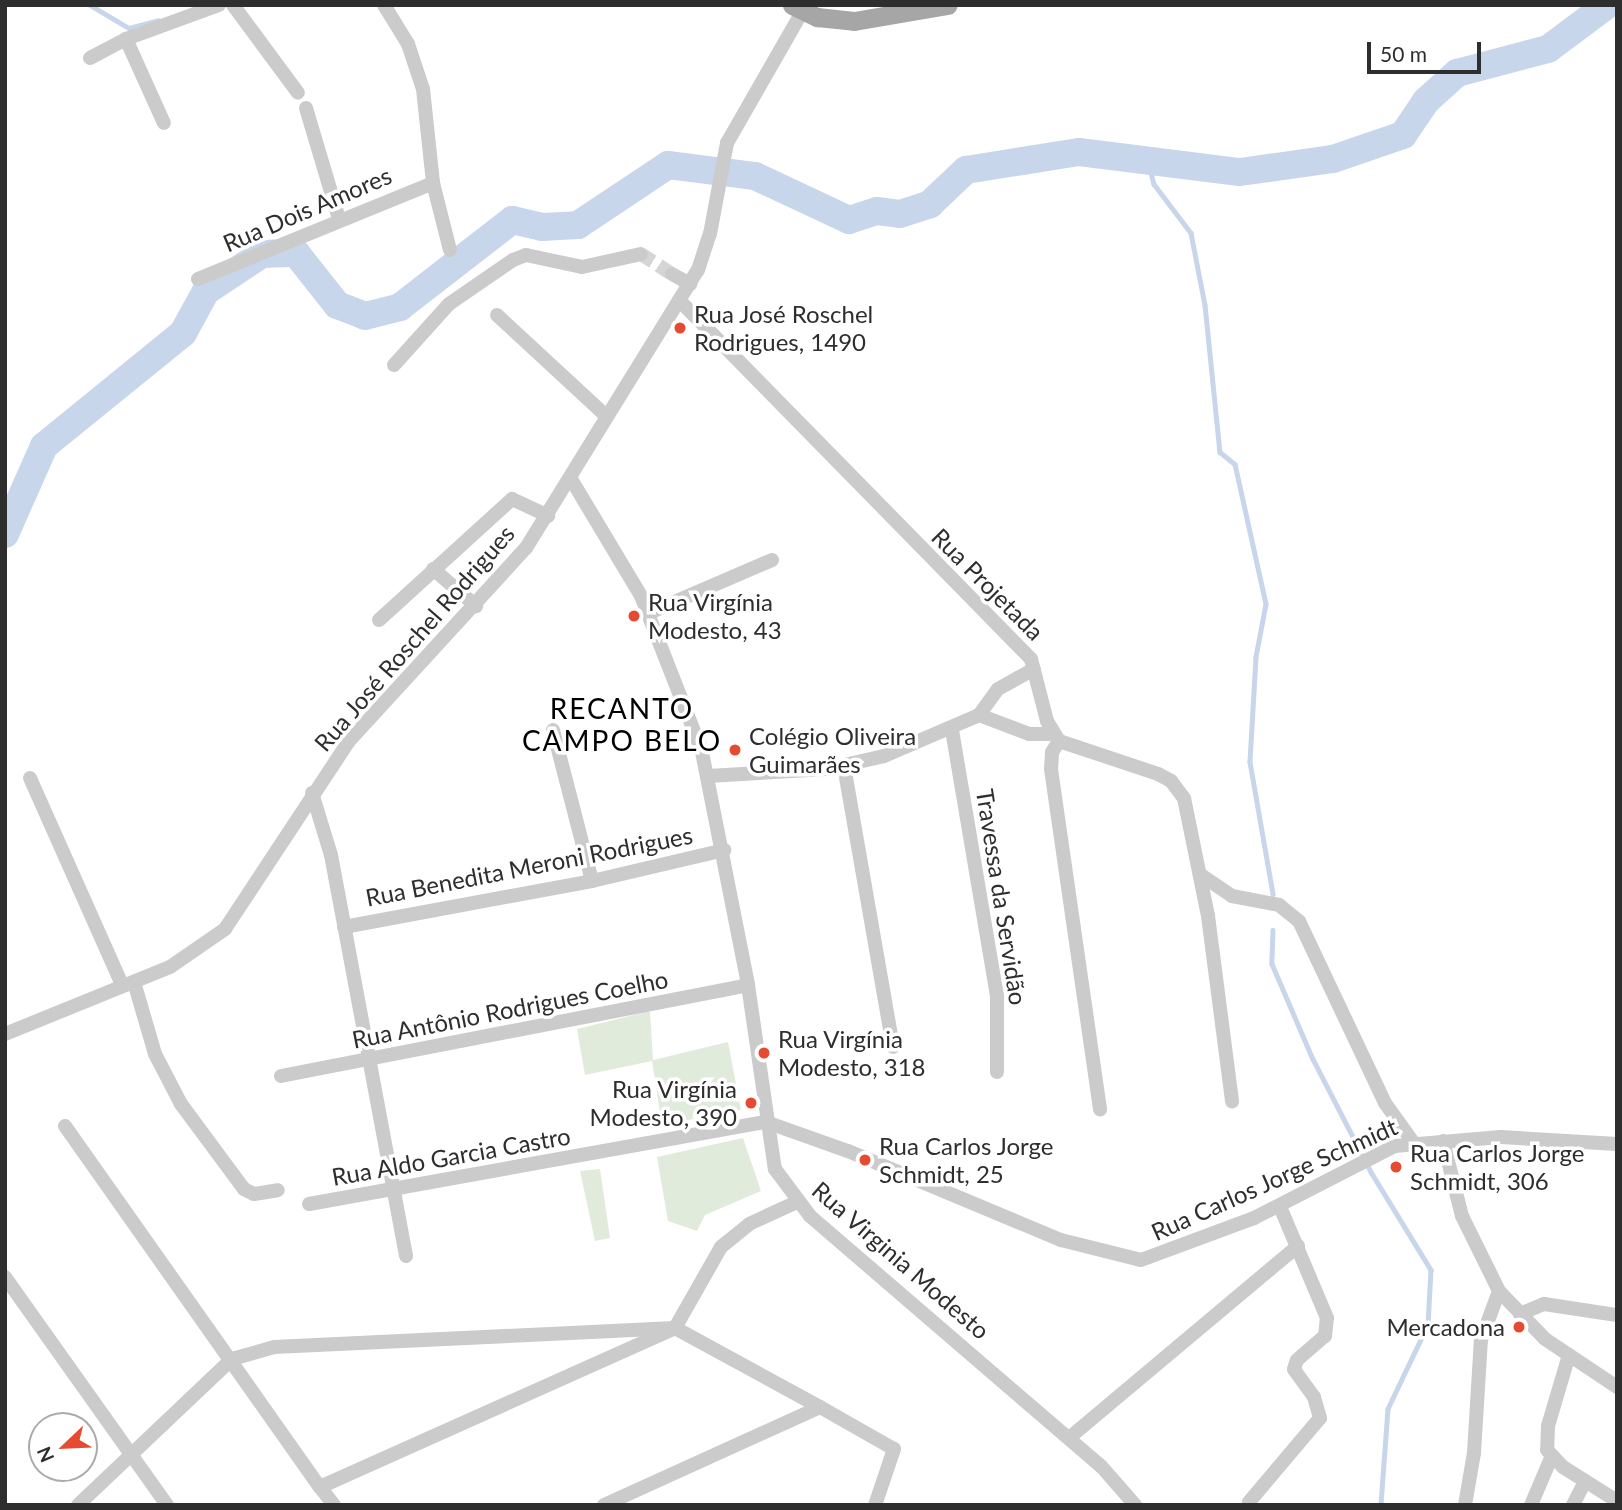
<!DOCTYPE html>
<html>
<head>
<meta charset="utf-8">
<style>
  body { margin:0 }
  #map { position:relative; width:1622px; height:1510px; overflow:hidden; background:#fff; font-family:Lato,sans-serif }
  div>[style] { position:absolute }
  .green>* { inset:0; background:#e1ebdc }
  .stream>* { height:4.5px; margin:-2.25px; padding:0 2.25px; transform-origin:2.25px; border-radius:2.25px; background:#c8d6eb }
  .river>* { height:28px; margin:-14px; padding:0 14px; transform-origin:14px; border-radius:14px; background:#c8d6eb }
  .minor-tunnel>* { height:14px; margin-top:-7px; transform-origin:0; background:repeating-linear-gradient(90deg,#d5d5d5 0 14px,transparent 0 21px) }
  .minor>* { height:14px; margin:-7px; padding:0 7px; transform-origin:7px; border-radius:7px; background:#cbcbcb }
  .major>* { height:19px; margin:-9.5px; padding:0 9.5px; transform-origin:9.5px; border-radius:9.5px; background:#a6a6a6 }
  .dots>* { width:19px; height:19px; translate:-50% -50%; box-sizing:border-box; border:4px solid #fff; border-radius:50% }
  span { translate:-50% -50%; white-space:nowrap; text-align:center; line-height:1.15; -webkit-text-stroke:7px #fff; paint-order:stroke }
  .street-label { font-size:24px; color:#2e2e2e }
  .poi-label { font-size:24px; color:#2e2e2e }
  .left { translate:0 -50%; text-align:left }
  .right { translate:-100% -50%; text-align:right }
  .quarter-label { font-size:28px; color:#000; letter-spacing:2px }
  .frame { position:absolute; inset:0; border:7px solid #2e2e2e; pointer-events:none }
  .north { position:absolute; left:28px; top:1412px; width:70px; height:70px; box-sizing:border-box; background:#fff; border:2px solid #ababab; border-radius:50%; rotate:247deg; font-size:19px; font-weight:700; line-height:28px; text-align:center; color:#2e2e2e }
  .north::after { content:''; display:block; margin:auto; width:24px; height:32px; background:#e44b31; clip-path:polygon(50% 0,100% 100%,50% 72%,0 100%) }
  .scale { position:absolute; left:1367px; top:42px; width:114px; height:32px; box-sizing:border-box; border:4px solid #2e2e2e; border-top:0; padding-left:9px; font-size:21px; line-height:24px; white-space:nowrap; color:#2e2e2e; -webkit-text-stroke:5px #fff; paint-order:stroke }
</style>
</head>
<body>
<div id="map">
  <div class="green">
    <div style="clip-path:polygon(650px 1011px,653px 1060px,728px 1042px,741px 1110px,662px 1125px,652px 1061px,585px 1075px,577px 1029px)"></div>
    <div style="clip-path:polygon(743px 1138px,761px 1191px,705px 1215px,697px 1231px,668px 1221px,657px 1157px)"></div>
    <div style="clip-path:polygon(600px 1169px,610px 1238px,595px 1241px,580px 1171px)"></div>
  </div>
  <div class="stream">
    <div style="left:90px;top:5px;width:45px;rotate:30.5deg"></div>
    <div style="left:129px;top:28px;width:30px;rotate:-15deg"></div>
    <div style="left:1147px;top:158px;width:27px;rotate:75deg"></div>
    <div style="left:1154px;top:184px;width:61px;rotate:52.9deg"></div>
    <div style="left:1191px;top:233px;width:73px;rotate:79deg"></div>
    <div style="left:1205px;top:305px;width:148px;rotate:84.2deg"></div>
    <div style="left:1220px;top:452px;width:19px;rotate:39deg"></div>
    <div style="left:1235px;top:464px;width:143px;rotate:77.5deg"></div>
    <div style="left:1266px;top:604px;width:54px;rotate:100.7deg"></div>
    <div style="left:1256px;top:657px;width:105px;rotate:93.3deg"></div>
    <div style="left:1250px;top:762px;width:134px;rotate:80.1deg"></div>
    <div style="left:1273px;top:930px;width:34px;rotate:92deg"></div>
    <div style="left:1272px;top:964px;width:103px;rotate:66.7deg"></div>
    <div style="left:1313px;top:1059px;width:127px;rotate:62.8deg"></div>
    <div style="left:1371px;top:1172px;width:115px;rotate:58.5deg"></div>
    <div style="left:1431px;top:1270px;width:55px;rotate:93.1deg"></div>
    <div style="left:1428px;top:1325px;width:93px;rotate:115.5deg"></div>
    <div style="left:1388px;top:1409px;width:96px;rotate:94.2deg"></div>
  </div>
  <div class="river">
    <div style="left:5px;top:534px;width:96px;rotate:-66.1deg"></div>
    <div style="left:44px;top:446px;width:179px;rotate:-39.1deg"></div>
    <div style="left:183px;top:333px;width:48px;rotate:-61.3deg"></div>
    <div style="left:206px;top:291px;width:67px;rotate:-33.5deg"></div>
    <div style="left:262px;top:254px;width:34px;rotate:-2deg"></div>
    <div style="left:296px;top:253px;width:66px;rotate:51.7deg"></div>
    <div style="left:337px;top:305px;width:30px;rotate:21deg"></div>
    <div style="left:365px;top:316px;width:36px;rotate:-14deg"></div>
    <div style="left:400px;top:307px;width:142px;rotate:-37.8deg"></div>
    <div style="left:512px;top:220px;width:31px;rotate:13deg"></div>
    <div style="left:542px;top:227px;width:36px;rotate:-3deg"></div>
    <div style="left:578px;top:225px;width:108px;rotate:-33.7deg"></div>
    <div style="left:668px;top:165px;width:88px;rotate:7.2deg"></div>
    <div style="left:755px;top:176px;width:104px;rotate:25.1deg"></div>
    <div style="left:849px;top:220px;width:29px;rotate:-18deg"></div>
    <div style="left:877px;top:211px;width:23px;rotate:7deg"></div>
    <div style="left:900px;top:214px;width:32px;rotate:-18deg"></div>
    <div style="left:930px;top:204px;width:50px;rotate:-43.4deg"></div>
    <div style="left:966px;top:170px;width:114px;rotate:-9.1deg"></div>
    <div style="left:1079px;top:152px;width:162px;rotate:7.1deg"></div>
    <div style="left:1240px;top:172px;width:94px;rotate:-8deg"></div>
    <div style="left:1333px;top:159px;width:74px;rotate:-18.9deg"></div>
    <div style="left:1403px;top:135px;width:41px;rotate:-55.9deg"></div>
    <div style="left:1426px;top:101px;width:42px;rotate:-42.1deg"></div>
    <div style="left:1457px;top:73px;width:94px;rotate:-14.8deg"></div>
    <div style="left:1548px;top:49px;width:74px;rotate:-36.7deg"></div>
  </div>
  <div class="minor-tunnel">
    <div style="left:641px;top:254px;width:37px;rotate:33deg"></div>
  </div>
  <div class="minor">
    <div style="left:233px;top:5px;width:109px;rotate:53.5deg"></div>
    <div style="left:384px;top:5px;width:46px;rotate:58.4deg"></div>
    <div style="left:408px;top:44px;width:47px;rotate:71.6deg"></div>
    <div style="left:423px;top:89px;width:95px;rotate:83.9deg"></div>
    <div style="left:433px;top:183px;width:69px;rotate:75.8deg"></div>
    <div style="left:126px;top:39px;width:92px;rotate:65.7deg"></div>
    <div style="left:90px;top:58px;width:41px;rotate:-27.8deg"></div>
    <div style="left:126px;top:39px;width:99px;rotate:-20.1deg"></div>
    <div style="left:306px;top:108px;width:116px;rotate:73.4deg"></div>
    <div style="left:672px;top:274px;width:21px;rotate:29deg"></div>
    <div style="left:198px;top:279px;width:254px;rotate:-22.2deg"></div>
    <div style="left:679px;top:300px;width:503px;rotate:45.56deg"></div>
    <div style="left:1031px;top:659px;width:64px;rotate:75.5deg"></div>
    <div style="left:1047px;top:721px;width:23px;rotate:59deg"></div>
    <div style="left:1059px;top:741px;width:13px;rotate:122deg"></div>
    <div style="left:1052px;top:752px;width:17px;rotate:93deg"></div>
    <div style="left:1051px;top:769px;width:344px;rotate:81.8deg"></div>
    <div style="left:497px;top:315px;width:149px;rotate:42.8deg"></div>
    <div style="left:394px;top:365px;width:82px;rotate:-48deg"></div>
    <div style="left:449px;top:304px;width:78px;rotate:-34.5deg"></div>
    <div style="left:513px;top:260px;width:14px;rotate:-21deg"></div>
    <div style="left:526px;top:255px;width:57px;rotate:12.1deg"></div>
    <div style="left:582px;top:267px;width:60px;rotate:-12.4deg"></div>
    <div style="left:571px;top:479px;width:136px;rotate:59.1deg"></div>
    <div style="left:641px;top:596px;width:168px;rotate:68.6deg"></div>
    <div style="left:702px;top:752px;width:237px;rotate:78.8deg"></div>
    <div style="left:748px;top:985px;width:186px;rotate:81.7deg"></div>
    <div style="left:775px;top:1169px;width:59px;rotate:53.3deg"></div>
    <div style="left:810px;top:1216px;width:384px;rotate:40.7deg"></div>
    <div style="left:1101px;top:1466px;width:52px;rotate:48.9deg"></div>
    <div style="left:433px;top:569px;width:57px;rotate:40.7deg"></div>
    <div style="left:649px;top:613px;width:134px;rotate:-23.3deg"></div>
    <div style="left:379px;top:620px;width:180px;rotate:-42.3deg"></div>
    <div style="left:512px;top:499px;width:40px;rotate:25deg"></div>
    <div style="left:979px;top:715px;width:53px;rotate:20.8deg"></div>
    <div style="left:1029px;top:734px;width:25px"></div>
    <div style="left:553px;top:730px;width:156px;rotate:75.5deg"></div>
    <div style="left:952px;top:730px;width:270px;rotate:80.4deg"></div>
    <div style="left:997px;top:996px;width:76px;rotate:90deg"></div>
    <div style="left:1059px;top:741px;width:104px;rotate:18.4deg"></div>
    <div style="left:1158px;top:774px;width:15px;rotate:28deg"></div>
    <div style="left:1171px;top:781px;width:21px;rotate:53deg"></div>
    <div style="left:1184px;top:798px;width:120px;rotate:78.5deg"></div>
    <div style="left:1208px;top:916px;width:187px;rotate:82.6deg"></div>
    <div style="left:844px;top:766px;width:285px;rotate:80.1deg"></div>
    <div style="left:708px;top:776px;width:119px;rotate:-3.4deg"></div>
    <div style="left:827px;top:769px;width:58px;rotate:-12.8deg"></div>
    <div style="left:884px;top:756px;width:103px;rotate:-23.3deg"></div>
    <div style="left:979px;top:715px;width:32px;rotate:-54deg"></div>
    <div style="left:998px;top:689px;width:41px;rotate:-29.1deg"></div>
    <div style="left:30px;top:778px;width:227px;rotate:66deg"></div>
    <div style="left:312px;top:793px;width:65px;rotate:73deg"></div>
    <div style="left:331px;top:855px;width:408px;rotate:79.4deg"></div>
    <div style="left:1201px;top:875px;width:37px;rotate:34deg"></div>
    <div style="left:1232px;top:896px;width:48px;rotate:10.8deg"></div>
    <div style="left:1279px;top:905px;width:26px;rotate:39deg"></div>
    <div style="left:1299px;top:921px;width:201px;rotate:64.7deg"></div>
    <div style="left:1385px;top:1103px;width:48px;rotate:54.3deg"></div>
    <div style="left:344px;top:927px;width:252px;rotate:-10.5deg"></div>
    <div style="left:592px;top:881px;width:136px;rotate:-13.2deg"></div>
    <div style="left:134px;top:982px;width:75px;rotate:73.7deg"></div>
    <div style="left:155px;top:1054px;width:56px;rotate:62.5deg"></div>
    <div style="left:181px;top:1104px;width:106px;rotate:53.5deg"></div>
    <div style="left:244px;top:1189px;width:11px;rotate:27deg"></div>
    <div style="left:254px;top:1194px;width:24px;rotate:-9deg"></div>
    <div style="left:5px;top:1034px;width:178px;rotate:-22.1deg"></div>
    <div style="left:170px;top:967px;width:67px;rotate:-34.6deg"></div>
    <div style="left:225px;top:929px;width:225px;rotate:-56.6deg"></div>
    <div style="left:349px;top:741px;width:262px;rotate:-47.5deg"></div>
    <div style="left:526px;top:548px;width:327px;rotate:-58.3deg"></div>
    <div style="left:698px;top:270px;width:38px;rotate:-72deg"></div>
    <div style="left:710px;top:234px;width:93px;rotate:-79.4deg"></div>
    <div style="left:727px;top:143px;width:159px;rotate:-60.2deg"></div>
    <div style="left:281px;top:1076px;width:476px;rotate:-11deg"></div>
    <div style="left:65px;top:1126px;width:442px;rotate:54.8deg"></div>
    <div style="left:1443px;top:1141px;width:77px;rotate:75.8deg"></div>
    <div style="left:1462px;top:1216px;width:84px;rotate:63.7deg"></div>
    <div style="left:1499px;top:1291px;width:66px;rotate:46.2deg"></div>
    <div style="left:1545px;top:1339px;width:87px;rotate:33.7deg"></div>
    <div style="left:309px;top:1204px;width:464px;rotate:-10.2deg"></div>
    <div style="left:766px;top:1122px;width:87px;rotate:19.5deg"></div>
    <div style="left:848px;top:1151px;width:231px;rotate:22.7deg"></div>
    <div style="left:1061px;top:1240px;width:82px;rotate:14deg"></div>
    <div style="left:1141px;top:1260px;width:121px;rotate:-20.4deg"></div>
    <div style="left:1254px;top:1218px;width:158px;rotate:-27.1deg"></div>
    <div style="left:1395px;top:1146px;width:106px;rotate:-4.9deg"></div>
    <div style="left:1501px;top:1137px;width:116px;rotate:3.5deg"></div>
    <div style="left:5px;top:1277px;width:280px;rotate:54.6deg"></div>
    <div style="left:1520px;top:1314px;width:26px;rotate:-23deg"></div>
    <div style="left:1544px;top:1304px;width:74px;rotate:8.6deg"></div>
    <div style="left:1569px;top:1355px;width:74px;rotate:106.5deg"></div>
    <div style="left:1548px;top:1426px;width:24px;rotate:92deg"></div>
    <div style="left:1547px;top:1450px;width:23px;rotate:47deg"></div>
    <div style="left:1563px;top:1467px;width:64px;rotate:32.2deg"></div>
    <div style="left:1069px;top:1438px;width:299px;rotate:-40deg"></div>
    <div style="left:1249px;top:1502px;width:110px;rotate:-49.8deg"></div>
    <div style="left:1320px;top:1418px;width:22px;rotate:-106deg"></div>
    <div style="left:1314px;top:1397px;width:34px;rotate:-126deg"></div>
    <div style="left:1294px;top:1369px;width:9px;rotate:-72deg"></div>
    <div style="left:1297px;top:1360px;width:37px;rotate:-41deg"></div>
    <div style="left:1325px;top:1336px;width:18px;rotate:-84deg"></div>
    <div style="left:1327px;top:1318px;width:121px;rotate:-112.9deg"></div>
    <div style="left:78px;top:1505px;width:212px;rotate:-43.5deg"></div>
    <div style="left:232px;top:1359px;width:44px;rotate:-15.9deg"></div>
    <div style="left:274px;top:1347px;width:401px;rotate:-2.7deg"></div>
    <div style="left:675px;top:1328px;width:165px;rotate:28.6deg"></div>
    <div style="left:334px;top:1505px;width:23px;rotate:-128deg"></div>
    <div style="left:320px;top:1487px;width:389px;rotate:-24.1deg"></div>
    <div style="left:675px;top:1328px;width:93px;rotate:-60.4deg"></div>
    <div style="left:721px;top:1247px;width:36px;rotate:-39deg"></div>
    <div style="left:749px;top:1224px;width:53px;rotate:-24.6deg"></div>
    <div style="left:604px;top:1505px;width:237px;rotate:-24.4deg"></div>
    <div style="left:820px;top:1407px;width:85px;rotate:29.6deg"></div>
    <div style="left:894px;top:1449px;width:59px;rotate:108.7deg"></div>
    <div style="left:1465px;top:1505px;width:53px;rotate:-80.2deg"></div>
    <div style="left:1474px;top:1453px;width:113px;rotate:-86.5deg"></div>
    <div style="left:1481px;top:1340px;width:52px;rotate:-69.8deg"></div>
    <div style="left:1531px;top:1505px;width:51px;rotate:-66.9deg"></div>
    <div style="left:1573px;top:1505px;width:27px;rotate:-63deg"></div>
  </div>
  <div class="major">
    <div style="left:792px;top:5px;width:28px;rotate:26deg"></div>
    <div style="left:817px;top:17px;width:37px;rotate:6deg"></div>
    <div style="left:854px;top:21px;width:95px;rotate:-9.7deg"></div>
  </div>
  <div class="dots">
    <div style="left:680px;top:328px;background:#e44b31"></div>
    <div style="left:634px;top:616px;background:#e44b31"></div>
    <div style="left:735px;top:750px;background:#e44b31"></div>
    <div style="left:764px;top:1053px;background:#e44b31"></div>
    <div style="left:751px;top:1103px;background:#e44b31"></div>
    <div style="left:865px;top:1160px;background:#e44b31"></div>
    <div style="left:1396px;top:1167px;background:#e44b31"></div>
    <div style="left:1519px;top:1327px;background:#e44b31"></div>
  </div>
  <div class="street-label">
    <span style="left:307px;top:209px;rotate:-23deg">Rua Dois Amores</span>
    <span style="left:988px;top:584px;rotate:45deg">Rua Projetada</span>
    <span style="left:414px;top:638px;rotate:-49deg">Rua José Roschel Rodrigues</span>
    <span style="left:529px;top:866px;rotate:-11deg">Rua Benedita Meroni Rodrigues</span>
    <span style="left:1002px;top:897px;rotate:81deg">Travessa da Servidão</span>
    <span style="left:510px;top:1009px;rotate:-11deg">Rua Antônio Rodrigues Coelho</span>
    <span style="left:451px;top:1156px;rotate:-10deg">Rua Aldo Garcia Castro</span>
    <span style="left:1274px;top:1179px;rotate:-24deg">Rua Carlos Jorge Schmidt</span>
    <span style="left:901px;top:1260px;rotate:41deg">Rua Virginia Modesto</span>
  </div>
  <div class="poi-label">
    <span class="left" style="left:694px;top:328px">Rua José Roschel<br>Rodrigues, 1490</span>
    <span class="left" style="left:648px;top:616px">Rua Virgínia<br>Modesto, 43</span>
    <span class="left" style="left:749px;top:750px">Colégio Oliveira<br>Guimarães</span>
    <span class="left" style="left:778px;top:1053px">Rua Virgínia<br>Modesto, 318</span>
    <span class="right" style="left:737px;top:1103px">Rua Virgínia<br>Modesto, 390</span>
    <span class="left" style="left:879px;top:1160px">Rua Carlos Jorge<br>Schmidt, 25</span>
    <span class="left" style="left:1410px;top:1167px">Rua Carlos Jorge<br>Schmidt, 306</span>
    <span class="right" style="left:1505px;top:1327px">Mercadona</span>
  </div>
  <div class="quarter-label">
    <span style="left:622px;top:724px">RECANTO<br>CAMPO BELO</span>
  </div>
  <div class="frame"></div>
  <div class="north">N</div>
  <div class="scale">50 m</div>
</div>
</body>
</html>
